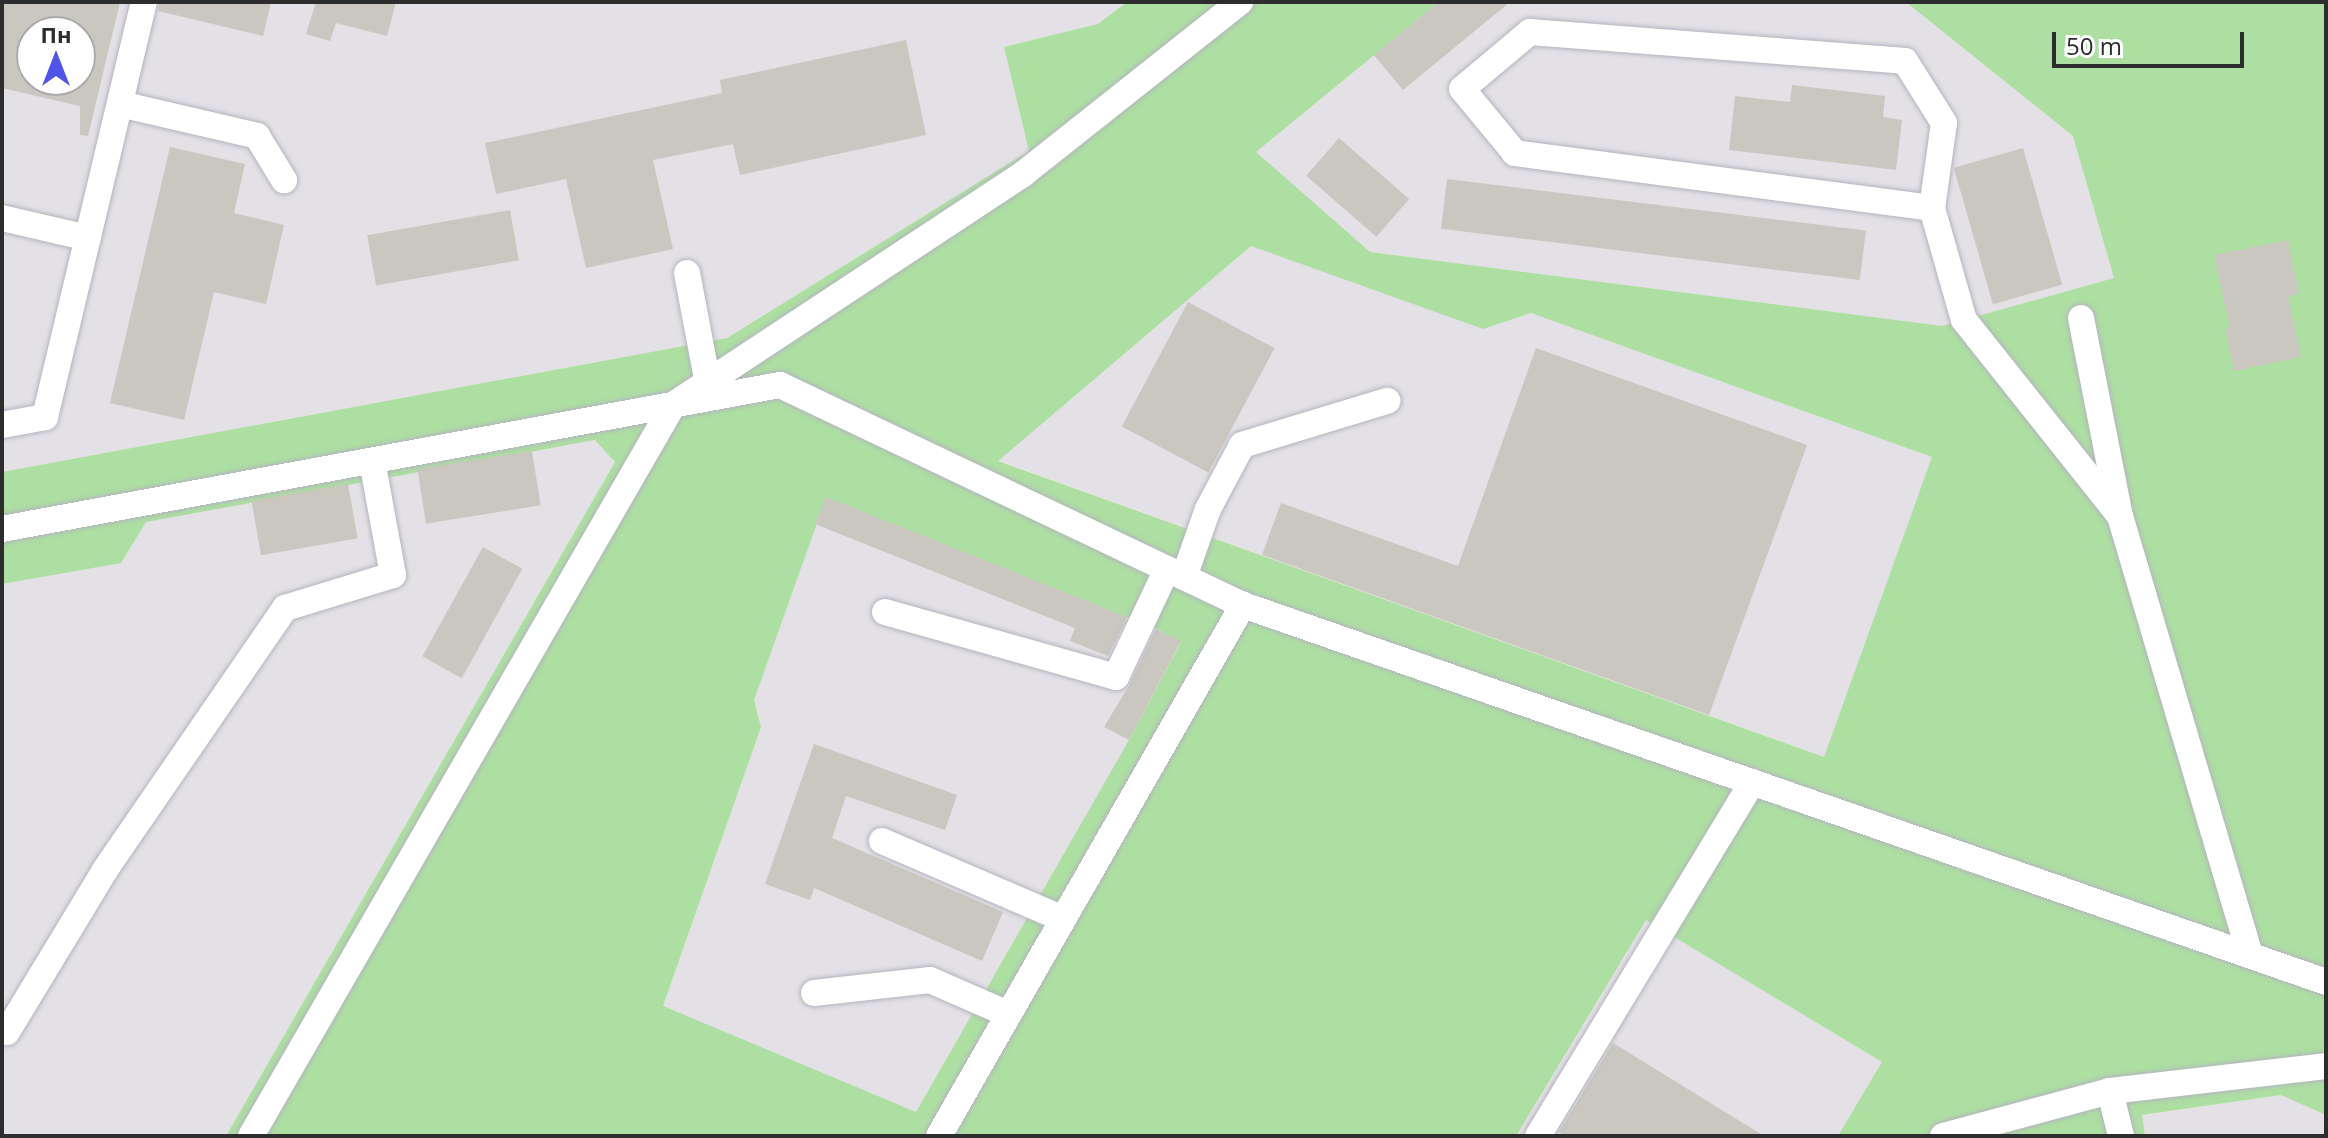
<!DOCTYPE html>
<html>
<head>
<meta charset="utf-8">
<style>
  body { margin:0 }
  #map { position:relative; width:2328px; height:1138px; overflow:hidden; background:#ede9e1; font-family:"Open Sans",sans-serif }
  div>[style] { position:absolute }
  .industrial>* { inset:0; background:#e3e0e6 }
  .green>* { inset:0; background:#addea2 }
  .building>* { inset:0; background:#c9c7bf; transform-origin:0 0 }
  .roads { filter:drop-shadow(0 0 2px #b4b4bf) drop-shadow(0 0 2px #b4b4bf) }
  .minor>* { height:26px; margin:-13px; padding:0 13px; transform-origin:13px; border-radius:13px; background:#fff }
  span { translate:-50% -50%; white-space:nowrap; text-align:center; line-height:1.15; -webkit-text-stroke:6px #fff; paint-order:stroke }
  .frame { position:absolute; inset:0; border:4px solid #2d2d2d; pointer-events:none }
  .north { position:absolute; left:16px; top:16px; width:80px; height:80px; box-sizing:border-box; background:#fff; border:2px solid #ababab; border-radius:50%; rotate:0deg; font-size:22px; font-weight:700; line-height:32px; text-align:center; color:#2d2d2d }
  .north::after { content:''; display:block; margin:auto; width:28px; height:36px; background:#5054eb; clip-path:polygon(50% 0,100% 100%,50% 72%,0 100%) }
  .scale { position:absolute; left:2052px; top:32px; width:192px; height:36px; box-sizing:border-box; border:4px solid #2d2d2d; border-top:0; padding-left:10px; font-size:24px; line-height:28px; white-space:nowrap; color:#2d2d2d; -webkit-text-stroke:6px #fff; paint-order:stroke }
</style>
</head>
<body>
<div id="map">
  <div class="industrial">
    <div style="clip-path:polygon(evenodd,2px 2px,1127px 2px,1099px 24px,1004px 47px,1030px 151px,726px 338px,2px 472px,2px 2px,32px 32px,80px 32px,80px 80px,32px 80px,32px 32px)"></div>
    <div style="clip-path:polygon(1439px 2px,1906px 2px,2074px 136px,2114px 278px,1942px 326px,1370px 252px,1255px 153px)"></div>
    <div style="clip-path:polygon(1251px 246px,1483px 329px,1531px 313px,1933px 457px,1825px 757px,997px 460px)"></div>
    <div style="clip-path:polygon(596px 440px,615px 462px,226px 1136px,2px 1136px,2px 584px,121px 563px,146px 522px)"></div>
    <div style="clip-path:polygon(826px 497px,1181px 641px,1129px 740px,916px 1112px,663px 1007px,761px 727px,754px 700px)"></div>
    <div style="clip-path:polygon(1646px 920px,1883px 1063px,1838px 1136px,1516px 1136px)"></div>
    <div style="clip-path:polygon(2281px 1095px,2326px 1115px,2326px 1136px,2145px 1136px,2141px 1116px)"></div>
  </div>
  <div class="green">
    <div style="clip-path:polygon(evenodd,1127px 2px,1439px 2px,1256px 152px,1370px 252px,1942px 326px,2114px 278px,2073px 136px,1906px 2px,2326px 2px,2326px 1115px,2281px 1095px,2142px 1115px,2145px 1136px,1838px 1136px,1882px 1062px,1646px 920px,1516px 1136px,226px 1136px,615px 462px,595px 440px,146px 522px,121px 563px,2px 584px,2px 472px,727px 338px,1029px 151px,1004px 47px,1098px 24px,1127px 2px,1251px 246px,1483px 329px,1531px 313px,1932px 457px,1824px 757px,998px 461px,1251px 246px,1127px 2px,826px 498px,1157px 629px,1181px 642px,1129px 740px,916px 1112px,663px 1006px,761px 727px,754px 700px,826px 498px)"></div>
  </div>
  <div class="building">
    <div style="clip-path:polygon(evenodd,2px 2px,120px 2px,88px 136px,80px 135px,80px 106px,2px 88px,2px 2px,32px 32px,80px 32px,80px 80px,32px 80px,32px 32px)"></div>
    <div style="clip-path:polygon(160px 2px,271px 2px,263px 36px,158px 11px)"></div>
    <div style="clip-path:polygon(316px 2px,396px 2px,387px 36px,336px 23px,330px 41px,306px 34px)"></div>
    <div style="clip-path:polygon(1439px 2px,1510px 2px,1403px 90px,1374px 55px)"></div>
    <div style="clip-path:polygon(906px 40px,926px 135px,740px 175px,733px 144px,653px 160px,673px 249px,586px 268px,566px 179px,496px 194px,485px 143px,722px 93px,720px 80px)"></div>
    <div style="clip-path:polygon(1792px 85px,1885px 96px,1883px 117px,1902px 120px,1896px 170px,1729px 150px,1735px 96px,1790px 102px)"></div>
    <div style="left:1339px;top:138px;width:93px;height:50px;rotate:41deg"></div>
    <div style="clip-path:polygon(170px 147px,245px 164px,234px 213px,284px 225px,266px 304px,214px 292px,184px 420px,110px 403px)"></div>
    <div style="left:2023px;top:148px;width:142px;height:72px;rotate:74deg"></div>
    <div style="left:1447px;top:179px;width:422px;height:50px;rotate:7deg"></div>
    <div style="left:510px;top:210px;width:51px;height:145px;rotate:80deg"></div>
    <div style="clip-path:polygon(2288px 240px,2299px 294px,2288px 296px,2301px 357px,2234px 371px,2225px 329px,2230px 328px,2214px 255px)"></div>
    <div style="left:1188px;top:302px;width:98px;height:141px;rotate:28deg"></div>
    <div style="clip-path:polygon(1536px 348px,1807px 445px,1709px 715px,1262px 555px,1281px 503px,1458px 566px)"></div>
    <div style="left:532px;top:451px;width:55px;height:116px;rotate:81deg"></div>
    <div style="left:348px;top:484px;width:55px;height:98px;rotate:80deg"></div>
    <div style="clip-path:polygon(826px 497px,1127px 617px,1108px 656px,1070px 641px,1075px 628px,815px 524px)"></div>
    <div style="left:483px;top:547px;width:45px;height:125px;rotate:29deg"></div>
    <div style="clip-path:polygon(1156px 629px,1181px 641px,1129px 740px,1104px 727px,1130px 684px)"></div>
    <div style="clip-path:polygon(814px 744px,957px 795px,945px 830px,846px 796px,832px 838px,1003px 912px,982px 961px,814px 888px,810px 900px,765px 884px)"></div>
    <div style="clip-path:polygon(1613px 1043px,1764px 1136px,1565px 1136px,1559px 1132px)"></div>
  </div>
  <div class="roads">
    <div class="minor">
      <div style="left:120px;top:104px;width:141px;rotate:13.1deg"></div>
      <div style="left:257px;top:136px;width:52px;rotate:58.5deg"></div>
      <div style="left:1932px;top:208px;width:421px;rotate:-172.5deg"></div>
      <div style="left:1515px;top:153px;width:83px;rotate:-129.6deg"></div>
      <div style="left:1462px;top:89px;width:89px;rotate:-40deg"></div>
      <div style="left:1530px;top:32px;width:376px;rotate:4.4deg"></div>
      <div style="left:1905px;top:61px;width:73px;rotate:57.8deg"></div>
      <div style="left:1944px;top:123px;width:86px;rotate:98deg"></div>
      <div style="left:1932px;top:208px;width:116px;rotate:74.1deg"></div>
      <div style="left:1964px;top:320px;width:251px;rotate:51.5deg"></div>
      <div style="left:2px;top:218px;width:88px;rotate:13.1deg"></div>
      <div style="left:687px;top:273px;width:124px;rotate:79.3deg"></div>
      <div style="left:2081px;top:318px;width:202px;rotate:78.9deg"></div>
      <div style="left:2120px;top:516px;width:458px;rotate:73.5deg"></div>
      <div style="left:2px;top:425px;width:44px;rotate:-10.5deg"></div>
      <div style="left:45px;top:417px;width:427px;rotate:-76.6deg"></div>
      <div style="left:2px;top:529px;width:791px;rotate:-10.49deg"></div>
      <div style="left:780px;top:385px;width:513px;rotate:25.42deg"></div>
      <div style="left:1243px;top:605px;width:1147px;rotate:19.19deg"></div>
      <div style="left:1184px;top:577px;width:72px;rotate:-70.6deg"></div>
      <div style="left:1208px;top:509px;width:72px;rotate:-62deg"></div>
      <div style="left:1242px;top:445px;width:152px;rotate:-16.9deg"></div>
      <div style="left:885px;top:612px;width:240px;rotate:15.7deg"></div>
      <div style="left:1116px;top:677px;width:119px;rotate:-64.7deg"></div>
      <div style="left:882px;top:841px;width:197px;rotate:23.3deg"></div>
      <div style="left:814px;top:993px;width:117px;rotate:-6.4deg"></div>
      <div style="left:930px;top:980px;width:85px;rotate:23.6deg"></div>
      <div style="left:7px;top:1032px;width:189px;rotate:-58.8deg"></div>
      <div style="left:105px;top:870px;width:318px;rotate:-55.5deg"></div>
      <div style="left:285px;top:608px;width:113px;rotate:-17deg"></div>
      <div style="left:393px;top:575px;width:116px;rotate:-100.4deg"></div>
      <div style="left:2110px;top:1091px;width:46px;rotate:76.3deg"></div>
      <div style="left:251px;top:1136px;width:844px;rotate:-60deg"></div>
      <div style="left:673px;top:405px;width:419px;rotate:-33.4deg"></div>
      <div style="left:1023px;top:174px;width:277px;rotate:-38.4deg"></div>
      <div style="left:939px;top:1136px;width:612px;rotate:-60.21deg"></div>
      <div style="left:1538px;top:1136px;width:414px;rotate:-58.8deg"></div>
      <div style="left:1943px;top:1136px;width:173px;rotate:-15.1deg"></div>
      <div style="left:2110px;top:1091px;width:217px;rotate:-6.6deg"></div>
    </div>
  </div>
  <div class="frame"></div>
  <div class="north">Пн</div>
  <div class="scale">50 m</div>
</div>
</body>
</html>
